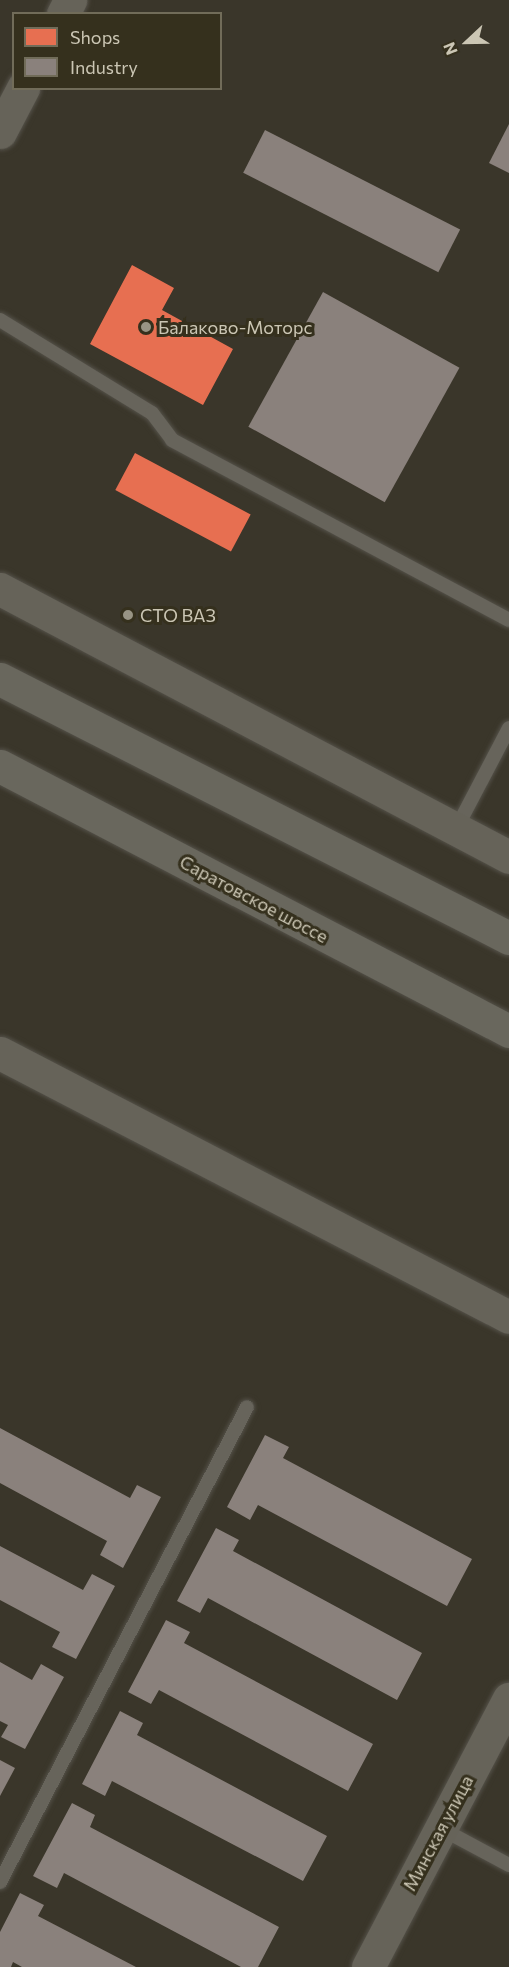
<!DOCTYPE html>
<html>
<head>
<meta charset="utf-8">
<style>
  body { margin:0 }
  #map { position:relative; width:509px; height:1967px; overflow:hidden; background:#3a362a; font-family:Commissioner,sans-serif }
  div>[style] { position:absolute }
  .shops>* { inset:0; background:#e76f51; transform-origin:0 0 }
  .industry>* { inset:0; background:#8a817c; transform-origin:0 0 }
  .roads { filter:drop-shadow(0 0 2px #545149) drop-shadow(0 0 2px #545149) }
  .service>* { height:14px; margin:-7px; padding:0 7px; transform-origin:7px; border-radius:7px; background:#67645b }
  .secondary>* { height:33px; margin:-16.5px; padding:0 16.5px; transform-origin:16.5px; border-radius:16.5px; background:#666359 }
  .primary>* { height:33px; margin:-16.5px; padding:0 16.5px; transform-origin:16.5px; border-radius:16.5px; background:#69675d }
  .dots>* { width:16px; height:16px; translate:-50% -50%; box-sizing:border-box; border:3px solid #35301d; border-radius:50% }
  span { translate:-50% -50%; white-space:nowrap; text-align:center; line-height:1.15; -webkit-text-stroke:6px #35301d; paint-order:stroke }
  .poi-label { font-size:18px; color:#cbc6b4 }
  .left { translate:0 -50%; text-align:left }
  .street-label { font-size:18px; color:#cbc6b4 }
  .legend { position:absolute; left:12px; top:12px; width:210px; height:78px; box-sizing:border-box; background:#35301d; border:2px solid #716c59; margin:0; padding:8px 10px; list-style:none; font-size:18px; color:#cbc6b4 }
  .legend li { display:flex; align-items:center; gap:12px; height:30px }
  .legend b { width:30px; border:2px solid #716c59 }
  .north { position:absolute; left:437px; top:12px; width:60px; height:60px; -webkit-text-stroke:4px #35301d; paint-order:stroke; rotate:248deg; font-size:16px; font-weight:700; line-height:24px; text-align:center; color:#cbc6b4 }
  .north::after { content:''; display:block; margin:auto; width:21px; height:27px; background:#cbc6b4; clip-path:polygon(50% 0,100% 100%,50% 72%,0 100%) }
</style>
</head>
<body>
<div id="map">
  <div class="shops">
    <div style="clip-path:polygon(132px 265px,174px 288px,162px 310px,233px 349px,203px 405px,90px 344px)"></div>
    <div style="left:135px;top:453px;width:131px;height:42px;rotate:28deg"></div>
  </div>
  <div class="industry">
    <div style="clip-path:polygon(509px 124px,509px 173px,489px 163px)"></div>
    <div style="left:265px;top:130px;width:219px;height:48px;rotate:27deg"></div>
    <div style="left:323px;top:292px;width:156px;height:154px;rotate:29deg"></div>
    <div style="clip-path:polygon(0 1428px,130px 1498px,137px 1485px,161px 1497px,123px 1568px,100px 1555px,107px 1541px,0 1483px)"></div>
    <div style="clip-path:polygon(265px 1435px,289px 1447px,283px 1458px,472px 1559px,447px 1606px,258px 1505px,250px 1520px,227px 1507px)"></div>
    <div style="clip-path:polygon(216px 1528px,239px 1540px,233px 1551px,422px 1653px,397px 1700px,208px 1598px,200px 1613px,177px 1601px)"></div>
    <div style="clip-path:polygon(0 1546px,83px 1590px,92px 1574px,115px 1586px,76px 1659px,52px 1647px,60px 1632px,0 1600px)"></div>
    <div style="clip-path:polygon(166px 1620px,190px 1632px,184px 1643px,373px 1744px,348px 1791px,159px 1690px,151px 1704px,128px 1692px)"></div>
    <div style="clip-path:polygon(0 1662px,32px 1680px,41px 1664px,64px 1677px,25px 1749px,1px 1737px,8px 1725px,0 1721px)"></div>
    <div style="clip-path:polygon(120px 1711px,143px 1723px,137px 1735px,327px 1836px,303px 1881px,112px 1781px,105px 1796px,82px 1784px)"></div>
    <div style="clip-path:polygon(0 1760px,15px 1768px,0 1796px)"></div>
    <div style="clip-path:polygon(72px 1803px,95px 1815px,90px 1827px,279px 1927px,258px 1967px,241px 1967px,64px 1873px,57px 1888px,33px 1876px)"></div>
    <div style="clip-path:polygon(20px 1893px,44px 1905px,38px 1916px,136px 1967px,22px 1967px,13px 1962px,11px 1967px,0 1967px,0 1932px)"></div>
  </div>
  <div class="roads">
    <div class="service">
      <div style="left:0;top:320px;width:178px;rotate:31.5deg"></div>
      <div style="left:152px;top:413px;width:34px;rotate:53deg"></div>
      <div style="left:172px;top:440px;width:382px;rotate:28.1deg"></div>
      <div style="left:456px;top:829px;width:114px;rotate:-62.3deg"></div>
      <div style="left:440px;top:1828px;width:78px;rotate:28.2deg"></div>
      <div style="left:0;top:1882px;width:535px;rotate:-62.53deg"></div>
    </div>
    <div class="secondary">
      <div style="left:63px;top:14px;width:16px;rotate:-63deg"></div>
      <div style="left:0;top:132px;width:50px;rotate:-62.4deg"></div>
      <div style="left:0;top:589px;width:575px;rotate:27.77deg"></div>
      <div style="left:0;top:1053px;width:573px;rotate:27.41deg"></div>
      <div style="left:368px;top:1967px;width:303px;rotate:-62.3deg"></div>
    </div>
    <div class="primary">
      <div style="left:0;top:679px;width:571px;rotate:26.97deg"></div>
      <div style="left:0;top:766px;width:574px;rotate:27.5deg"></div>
    </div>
  </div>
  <div class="dots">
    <div style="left:146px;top:327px;background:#989484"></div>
    <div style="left:128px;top:615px;background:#989484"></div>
  </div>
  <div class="poi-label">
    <span class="left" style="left:158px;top:327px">Балаково-Моторс</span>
    <span class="left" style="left:140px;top:615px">СТО ВАЗ</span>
  </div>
  <div class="street-label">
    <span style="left:254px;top:899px;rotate:28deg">Саратовское шоссе</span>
    <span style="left:438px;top:1833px;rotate:-62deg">Минская улица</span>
  </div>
  <ul class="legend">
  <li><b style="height:16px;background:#e76f51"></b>Shops</li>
  <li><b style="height:16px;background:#8a817c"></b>Industry</li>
  </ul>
  <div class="north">N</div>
</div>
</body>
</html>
